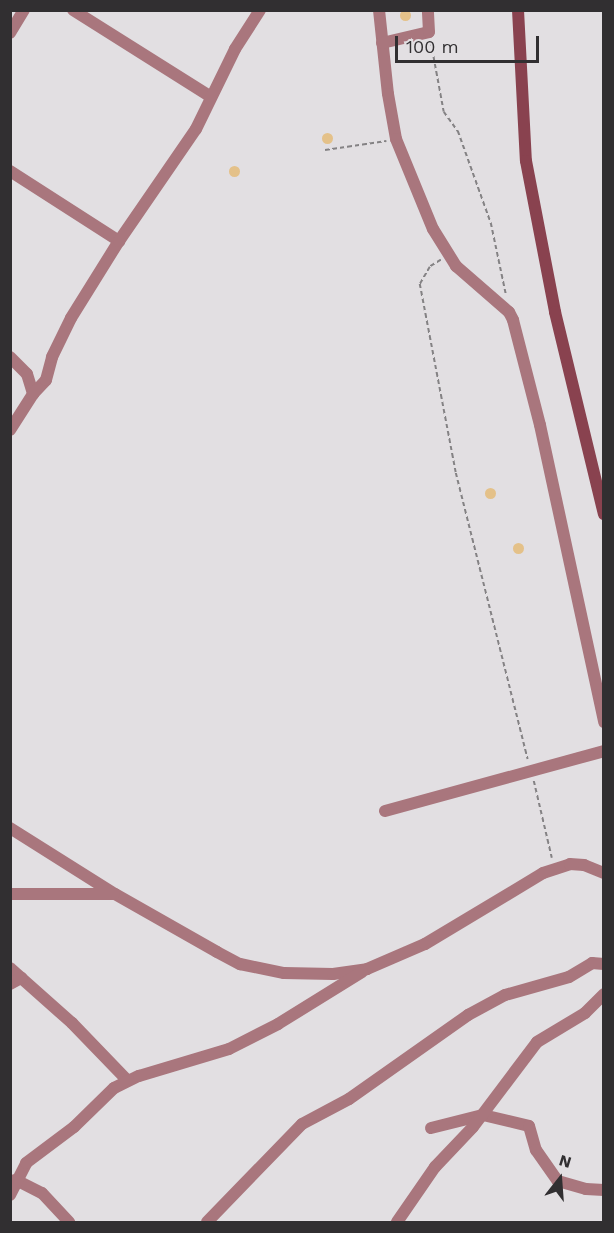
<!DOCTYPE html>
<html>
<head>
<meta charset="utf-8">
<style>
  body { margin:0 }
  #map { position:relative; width:614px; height:1233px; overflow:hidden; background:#e2dfe2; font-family:"Work Sans",sans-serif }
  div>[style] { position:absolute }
  .building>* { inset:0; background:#e4c189 }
  .round { border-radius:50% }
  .path>* { height:1.5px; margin-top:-0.75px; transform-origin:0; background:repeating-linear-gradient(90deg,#848284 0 4.5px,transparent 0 7.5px) }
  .street>* { height:12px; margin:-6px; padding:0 6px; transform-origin:6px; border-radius:6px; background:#a9767d }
  .secondary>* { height:12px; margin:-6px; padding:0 6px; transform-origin:6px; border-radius:6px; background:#89424f }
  span { translate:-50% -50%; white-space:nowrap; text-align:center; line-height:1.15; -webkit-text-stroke:6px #e2dfe2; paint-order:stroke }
  .frame { position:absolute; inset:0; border:12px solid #312f31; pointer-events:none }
  .north { position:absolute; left:530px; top:1149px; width:60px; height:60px; -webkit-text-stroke:4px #e2dfe2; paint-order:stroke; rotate:17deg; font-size:16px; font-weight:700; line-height:24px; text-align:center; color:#312f31 }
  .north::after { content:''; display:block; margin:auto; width:21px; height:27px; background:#312f31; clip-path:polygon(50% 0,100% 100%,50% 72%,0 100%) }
  .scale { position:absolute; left:395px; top:36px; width:144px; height:27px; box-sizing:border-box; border:3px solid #312f31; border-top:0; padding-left:8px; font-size:18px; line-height:21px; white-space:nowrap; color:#312f31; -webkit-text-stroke:4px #e2dfe2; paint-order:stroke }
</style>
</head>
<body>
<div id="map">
  <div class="building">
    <div class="round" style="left:399.5px;top:9.5px;width:11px;height:11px"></div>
    <div class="round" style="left:321.5px;top:132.5px;width:11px;height:11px"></div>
    <div class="round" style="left:228.5px;top:165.5px;width:11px;height:11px"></div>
    <div class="round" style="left:484.5px;top:487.5px;width:11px;height:11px"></div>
    <div class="round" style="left:512.5px;top:542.5px;width:11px;height:11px"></div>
  </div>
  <div class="path">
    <div style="left:431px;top:42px;width:71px;rotate:79.5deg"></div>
    <div style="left:444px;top:112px;width:24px;rotate:54deg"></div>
    <div style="left:458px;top:131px;width:98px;rotate:70.3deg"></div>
    <div style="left:491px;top:223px;width:73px;rotate:78.1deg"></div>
    <div style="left:325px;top:150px;width:62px;rotate:-8.4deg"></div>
    <div style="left:441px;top:260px;width:13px;rotate:148deg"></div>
    <div style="left:430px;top:267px;width:20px;rotate:120deg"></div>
    <div style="left:420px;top:284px;width:192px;rotate:79.2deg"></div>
    <div style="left:456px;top:473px;width:295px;rotate:75.9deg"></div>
    <div style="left:534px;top:781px;width:79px;rotate:76.8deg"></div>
  </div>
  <div class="street">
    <div style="left:73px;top:10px;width:163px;rotate:32.2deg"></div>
    <div style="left:379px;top:10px;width:84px;rotate:83.9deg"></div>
    <div style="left:388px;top:94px;width:46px;rotate:79.9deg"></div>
    <div style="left:396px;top:139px;width:97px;rotate:67.7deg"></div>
    <div style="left:433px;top:229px;width:44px;rotate:58.1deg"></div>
    <div style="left:456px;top:266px;width:70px;rotate:41deg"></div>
    <div style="left:509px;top:312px;width:9px;rotate:63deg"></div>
    <div style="left:513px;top:320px;width:108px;rotate:75.6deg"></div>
    <div style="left:540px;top:425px;width:304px;rotate:77.8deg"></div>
    <div style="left:10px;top:33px;width:27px;rotate:-59deg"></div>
    <div style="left:382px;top:43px;width:48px;rotate:-13.2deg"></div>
    <div style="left:429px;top:32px;width:22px;rotate:-93deg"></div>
    <div style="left:10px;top:171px;width:130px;rotate:32.7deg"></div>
    <div style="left:10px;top:357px;width:24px;rotate:45deg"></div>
    <div style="left:27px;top:374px;width:21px;rotate:73deg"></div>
    <div style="left:10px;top:430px;width:43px;rotate:-57.4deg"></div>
    <div style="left:33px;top:394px;width:19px;rotate:-47deg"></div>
    <div style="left:46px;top:380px;width:24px;rotate:-75deg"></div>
    <div style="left:52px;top:357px;width:43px;rotate:-64deg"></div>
    <div style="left:71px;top:318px;width:91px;rotate:-58.1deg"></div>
    <div style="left:119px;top:241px;width:136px;rotate:-55.5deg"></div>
    <div style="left:196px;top:129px;width:89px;rotate:-64deg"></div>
    <div style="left:235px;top:49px;width:46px;rotate:-57.3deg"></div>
    <div style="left:385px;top:811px;width:227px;rotate:-15.3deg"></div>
    <div style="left:10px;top:828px;width:124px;rotate:32.2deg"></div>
    <div style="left:115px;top:894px;width:117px;rotate:29.6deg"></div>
    <div style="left:217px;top:952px;width:26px;rotate:28deg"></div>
    <div style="left:240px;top:964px;width:45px;rotate:11.6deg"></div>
    <div style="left:284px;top:973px;width:49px;rotate:1.2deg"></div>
    <div style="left:333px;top:974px;width:34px;rotate:-8deg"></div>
    <div style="left:367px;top:969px;width:63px;rotate:-23.3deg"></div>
    <div style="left:425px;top:944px;width:138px;rotate:-31deg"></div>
    <div style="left:543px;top:873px;width:28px;rotate:-18deg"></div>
    <div style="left:570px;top:864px;width:14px;rotate:4deg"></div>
    <div style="left:584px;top:865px;width:22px;rotate:22deg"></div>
    <div style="left:10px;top:894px;width:104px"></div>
    <div style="left:10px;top:968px;width:83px;rotate:41.6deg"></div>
    <div style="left:72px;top:1023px;width:79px;rotate:46deg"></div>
    <div style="left:10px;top:984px;width:13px;rotate:-29deg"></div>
    <div style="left:431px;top:1128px;width:54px;rotate:-14deg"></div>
    <div style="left:483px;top:1115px;width:47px;rotate:13.4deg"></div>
    <div style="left:529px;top:1126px;width:25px;rotate:74deg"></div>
    <div style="left:536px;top:1150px;width:38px;rotate:55deg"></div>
    <div style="left:558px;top:1181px;width:29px;rotate:16deg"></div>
    <div style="left:586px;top:1189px;width:18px;rotate:3deg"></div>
    <div style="left:10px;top:1181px;width:6px;rotate:-9deg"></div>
    <div style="left:16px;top:1180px;width:29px;rotate:27deg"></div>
    <div style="left:42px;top:1193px;width:40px;rotate:47deg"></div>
    <div style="left:10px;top:1195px;width:36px;rotate:-63deg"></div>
    <div style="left:26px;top:1163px;width:60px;rotate:-36.9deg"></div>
    <div style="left:74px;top:1127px;width:56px;rotate:-44.3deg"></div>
    <div style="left:114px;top:1088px;width:28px;rotate:-26deg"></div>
    <div style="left:139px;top:1076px;width:94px;rotate:-16.7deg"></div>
    <div style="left:229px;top:1049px;width:55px;rotate:-27deg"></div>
    <div style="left:278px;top:1024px;width:99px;rotate:-31.8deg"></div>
    <div style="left:207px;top:1222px;width:136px;rotate:-45.9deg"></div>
    <div style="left:302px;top:1124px;width:53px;rotate:-28deg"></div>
    <div style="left:349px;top:1099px;width:146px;rotate:-35.2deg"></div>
    <div style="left:468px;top:1015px;width:42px;rotate:-28.4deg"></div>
    <div style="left:505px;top:995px;width:66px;rotate:-15.7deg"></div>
    <div style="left:569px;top:977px;width:27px;rotate:-31deg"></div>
    <div style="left:592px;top:963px;width:12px;rotate:5deg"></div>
    <div style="left:397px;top:1222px;width:67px;rotate:-55.4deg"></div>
    <div style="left:435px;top:1167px;width:55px;rotate:-46.5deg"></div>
    <div style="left:473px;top:1127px;width:106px;rotate:-53deg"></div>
    <div style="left:537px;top:1042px;width:56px;rotate:-31.1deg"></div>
    <div style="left:585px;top:1013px;width:27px;rotate:-45deg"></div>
  </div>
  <div class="secondary">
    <div style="left:518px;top:10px;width:151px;rotate:87deg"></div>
    <div style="left:526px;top:161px;width:154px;rotate:79.1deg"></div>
    <div style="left:555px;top:312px;width:208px;rotate:76.4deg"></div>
  </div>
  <div class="frame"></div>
  <div class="north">N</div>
  <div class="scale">100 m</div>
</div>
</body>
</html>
